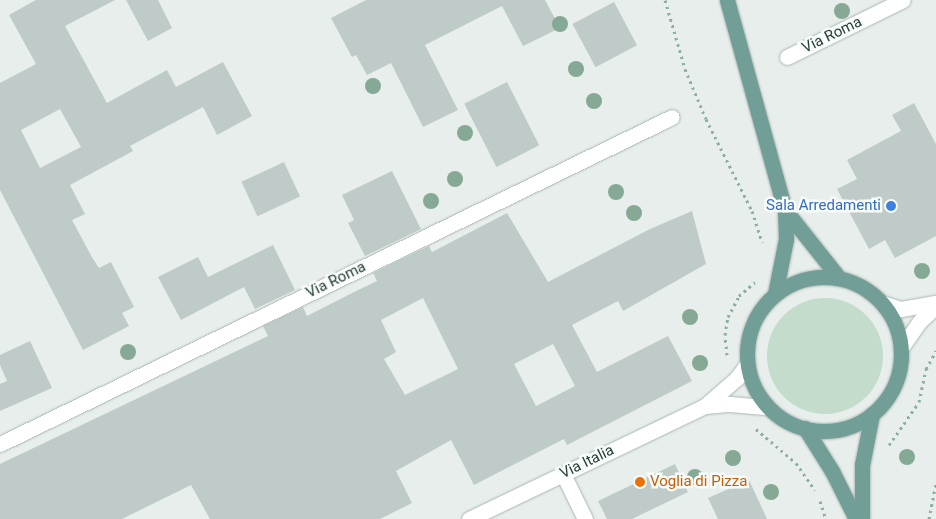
<!DOCTYPE html>
<html>
<head>
<meta charset="utf-8">
<style>
  body { margin:0 }
  #map { position:relative; width:936px; height:519px; overflow:hidden; background:#e7eeeb; font-family:Roboto,sans-serif }
  div>[style] { position:absolute }
  .green>* { inset:0; background:#c3dccb }
  .round { border-radius:50% }
  .building>* { inset:0; background:#bfcbc8; transform-origin:0 0 }
  .path>* { height:3px; margin-top:-1.5px; transform-origin:0; background:repeating-linear-gradient(90deg,#8baea5 0 2.5px,transparent 0 6.5px) }
  .roads { filter:drop-shadow(0 0 1px #aab6b2) drop-shadow(0 0 1px #aab6b2) }
  .minor>* { height:15px; margin:-7.5px; padding:0 7.5px; transform-origin:7.5px; border-radius:7.5px; background:#fff }
  .major>* { height:15px; margin:-7.5px; padding:0 7.5px; transform-origin:7.5px; border-radius:7.5px; background:#719e96 }
  .major>.ring { margin:-7.5px; padding:0; box-sizing:content-box; background:none; border:15px solid #719e96; border-radius:50% }
  .trees>* { width:16px; height:16px; margin:-8px; border-radius:50%; background:#86a996 }
  .dots>* { width:14px; height:14px; translate:-50% -50%; box-sizing:border-box; border:2px solid #f7fbf9; border-radius:50% }
  span { translate:-50% -50%; white-space:nowrap; text-align:center; line-height:1.15; -webkit-text-stroke:5px #f7fbf9; paint-order:stroke }
  .street-label { font-size:15px; color:#273e3a }
  .shop-label { font-size:15px; color:#366cbe }
  .right { translate:-100% -50%; text-align:right }
  .food-label { font-size:15px; color:#c56008 }
  .left { translate:0 -50%; text-align:left }
</style>
</head>
<body>
<div id="map">
  <div class="green">
    <div class="round" style="left:767px;top:298px;width:116px;height:116px"></div>
  </div>
  <div class="building">
    <div style="clip-path:polygon(evenodd,36px 0,115px 0,65px 26px,107px 103px,167px 70px,176px 87px,223px 62px,252px 116px,217px 135px,203px 107px,130px 146px,133px 151px,70px 185px,85px 214px,72px 220px,93px 259px,99px 268px,111px 262px,134px 307px,122px 313px,129px 326px,83px 350px,0 190px,0 83px,36px 64px,9px 15px,36px 0,60px 109px,81px 147px,40px 168px,21px 130px,60px 109px)"></div>
    <div style="clip-path:polygon(126px 0,158px 0,172px 28px,148px 41px)"></div>
    <div style="clip-path:polygon(366px 0,545px 0,560px 28px,523px 46px,502px 6px,425px 45px,458px 110px,423px 127px,391px 63px,367px 75px,356px 55px,352px 57px,331px 18px)"></div>
    <div style="left:614px;top:2px;width:49px;height:47px;rotate:62deg"></div>
    <div style="left:507px;top:82px;width:71px;height:48px;rotate:63deg"></div>
    <div style="clip-path:polygon(914px 103px,936px 144px,936px 236px,895px 258px,885px 240px,869px 249px,837px 189px,857px 179px,847px 160px,901px 131px,892px 115px)"></div>
    <div style="left:284px;top:162px;width:38px;height:47px;rotate:65deg"></div>
    <div style="clip-path:polygon(392px 171px,421px 229px,365px 256px,348px 223px,354px 220px,342px 195px)"></div>
    <div style="clip-path:polygon(evenodd,692px 211px,706px 264px,623px 311px,618px 301px,572px 325px,597px 372px,668px 336px,692px 381px,567px 445px,564px 439px,474px 485px,451px 440px,396px 471px,412px 503px,380px 519px,210px 519px,191px 485px,122px 519px,0 519px,0 464px,268px 336px,263px 326px,303px 307px,307px 316px,356px 291px,377px 281px,373px 273px,429px 246px,432px 252px,507px 213px,548px 282px,650px 229px,692px 211px,423px 298px,458px 369px,405px 395px,384px 359px,396px 352px,381px 320px,423px 298px,692px 211px,553px 344px,575px 386px,536px 406px,514px 364px,553px 344px)"></div>
    <div style="clip-path:polygon(273px 245px,295px 290px,255px 309px,244px 287px,181px 320px,158px 277px,198px 257px,208px 277px)"></div>
    <div style="clip-path:polygon(30px 341px,52px 388px,0 411px,0 384px,7px 381px,0 365px,0 355px)"></div>
    <div style="clip-path:polygon(675px 464px,688px 492px,632px 519px,607px 519px,598px 501px)"></div>
    <div style="clip-path:polygon(749px 480px,767px 519px,718px 519px,708px 498px)"></div>
  </div>
  <div class="path">
    <div style="left:665px;top:0;width:72px;rotate:73.8deg"></div>
    <div style="left:685px;top:69px;width:54px;rotate:67.2deg"></div>
    <div style="left:706px;top:119px;width:103px;rotate:63.4deg"></div>
    <div style="left:752px;top:211px;width:33px;rotate:72deg"></div>
    <div style="left:727px;top:355px;width:20px;rotate:-96deg"></div>
    <div style="left:725px;top:335px;width:18px;rotate:-81deg"></div>
    <div style="left:728px;top:317px;width:24px;rotate:-62deg"></div>
    <div style="left:739px;top:296px;width:21px;rotate:-41deg"></div>
    <div style="left:756px;top:429px;width:52px;rotate:40.4deg"></div>
    <div style="left:796px;top:463px;width:33px;rotate:55deg"></div>
    <div style="left:889px;top:445px;width:52px;rotate:-55.1deg"></div>
    <div style="left:919px;top:402px;width:34px;rotate:-78deg"></div>
    <div style="left:926px;top:369px;width:21px;rotate:-61deg"></div>
    <div style="left:820px;top:501px;width:19px;rotate:72deg"></div>
    <div style="left:929px;top:519px;width:37px;rotate:-79deg"></div>
  </div>
  <div class="roads">
    <div class="minor">
      <div style="left:787px;top:57px;width:129px;rotate:-26.2deg"></div>
      <div style="left:882px;top:303px;width:20px;rotate:18deg"></div>
      <div style="left:901px;top:309px;width:36px;rotate:-10deg"></div>
      <div style="left:901px;top:348px;width:33px;rotate:-55deg"></div>
      <div style="left:920px;top:321px;width:22px;rotate:-43deg"></div>
      <div style="left:705px;top:406px;width:25px;rotate:-5deg"></div>
      <div style="left:730px;top:404px;width:37px;rotate:5deg"></div>
      <div style="left:0;top:444px;width:747px;rotate:-25.95deg"></div>
      <div style="left:563px;top:474px;width:50px;rotate:63.9deg"></div>
      <div style="left:469px;top:519px;width:262px;rotate:-25.6deg"></div>
      <div style="left:705px;top:406px;width:43px;rotate:-41.2deg"></div>
      <div style="left:737px;top:378px;width:17px;rotate:-54deg"></div>
    </div>
    <div class="major">
      <div style="left:727px;top:0;width:218px;rotate:74.6deg"></div>
      <div style="left:785px;top:210px;width:29px;rotate:88deg"></div>
      <div style="left:786px;top:239px;width:56px;rotate:101.3deg"></div>
      <div style="left:785px;top:210px;width:87px;rotate:51.5deg"></div>
      <div class="ring" style="left:747px;top:277px;width:139px;height:139px"></div>
      <div style="left:805px;top:428px;width:51px;rotate:57.9deg"></div>
      <div style="left:832px;top:471px;width:54px;rotate:63.4deg"></div>
      <div style="left:862px;top:519px;width:54px;rotate:-90deg"></div>
      <div style="left:862px;top:465px;width:52px;rotate:-78.9deg"></div>
    </div>
  </div>
  <div class="trees">
    <div style="left:842px;top:11px"></div>
    <div style="left:560px;top:24px"></div>
    <div style="left:576px;top:69px"></div>
    <div style="left:373px;top:86px"></div>
    <div style="left:594px;top:101px"></div>
    <div style="left:465px;top:133px"></div>
    <div style="left:455px;top:179px"></div>
    <div style="left:616px;top:192px"></div>
    <div style="left:431px;top:201px"></div>
    <div style="left:634px;top:213px"></div>
    <div style="left:922px;top:271px"></div>
    <div style="left:690px;top:317px"></div>
    <div style="left:128px;top:352px"></div>
    <div style="left:700px;top:363px"></div>
    <div style="left:907px;top:457px"></div>
    <div style="left:733px;top:458px"></div>
    <div style="left:695px;top:477px"></div>
    <div style="left:771px;top:492px"></div>
  </div>
  <div class="dots">
    <div style="left:891px;top:206px;background:#3f7fe0"></div>
    <div style="left:640px;top:482px;background:#e8710a"></div>
  </div>
  <div class="street-label">
    <span style="left:832px;top:35px;rotate:-26deg">Via Roma</span>
    <span style="left:336px;top:280px;rotate:-26deg">Via Roma</span>
    <span style="left:587px;top:462px;rotate:-26deg">Via Italia</span>
  </div>
  <div class="shop-label">
    <span class="right" style="left:881px;top:206px">Sala Arredamenti</span>
  </div>
  <div class="food-label">
    <span class="left" style="left:650px;top:482px">Voglia di Pizza</span>
  </div>
</div>
</body>
</html>
